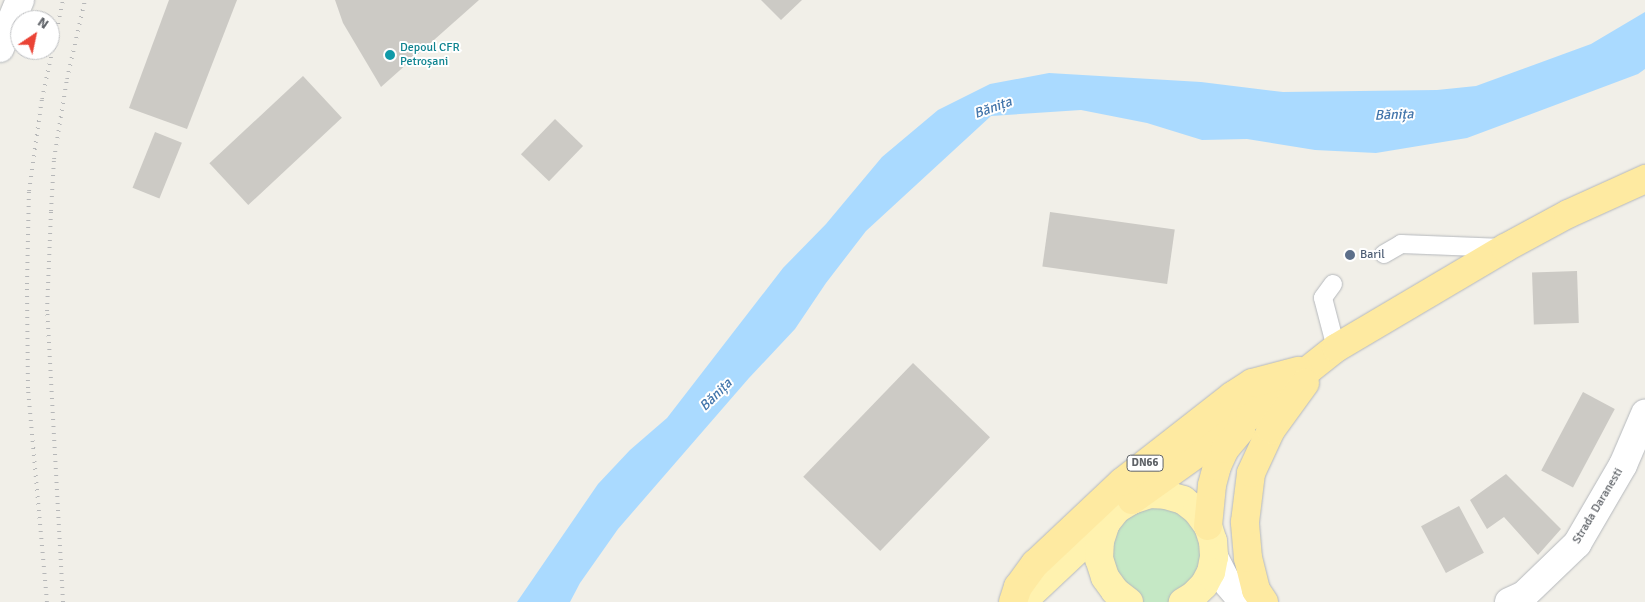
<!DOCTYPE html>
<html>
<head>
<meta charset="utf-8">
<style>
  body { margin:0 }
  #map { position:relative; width:1645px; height:602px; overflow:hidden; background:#f1efe8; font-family:Signika,sans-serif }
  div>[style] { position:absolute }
  .green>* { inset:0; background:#c5e8c5 }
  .water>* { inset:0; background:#aadaff }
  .building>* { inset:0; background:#cccac5; transform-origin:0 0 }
  .roads { filter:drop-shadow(0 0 1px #b5b8bc) drop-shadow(0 0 1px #b5b8bc) }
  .service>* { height:18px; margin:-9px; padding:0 9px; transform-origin:9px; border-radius:9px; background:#fff }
  .minor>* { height:28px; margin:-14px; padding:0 14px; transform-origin:14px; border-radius:14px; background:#fff }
  .secondary>* { height:28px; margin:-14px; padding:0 14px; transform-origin:14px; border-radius:14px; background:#fff }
  .primary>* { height:28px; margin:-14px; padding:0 14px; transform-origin:14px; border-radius:14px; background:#fff2af }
  .trunk>* { height:28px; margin:-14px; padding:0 14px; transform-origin:14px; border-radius:14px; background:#feeaa1 }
  .rail>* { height:4px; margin-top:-2px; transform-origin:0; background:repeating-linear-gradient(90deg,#b6b7b8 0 1px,transparent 0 7px) }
  .dots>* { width:14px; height:14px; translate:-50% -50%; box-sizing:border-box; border:2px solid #fff; border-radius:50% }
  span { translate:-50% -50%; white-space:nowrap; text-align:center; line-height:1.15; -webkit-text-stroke:4px #fff; paint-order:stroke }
  .shield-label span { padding:1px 4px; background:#fff; border:1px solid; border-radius:4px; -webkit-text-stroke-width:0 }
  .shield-label { font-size:11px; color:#5f6368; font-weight:700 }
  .culture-label { font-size:12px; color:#0d838f }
  .left { translate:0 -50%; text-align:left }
  .service-label { font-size:12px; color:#4e5e75 }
  .street-label { font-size:12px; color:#5f6368 }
  .water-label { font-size:14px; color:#4174aa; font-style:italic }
  .north { position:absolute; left:10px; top:10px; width:50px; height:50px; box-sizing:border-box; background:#fff; border:1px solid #bfc1c3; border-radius:50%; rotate:34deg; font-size:14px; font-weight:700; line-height:20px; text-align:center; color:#5f6368 }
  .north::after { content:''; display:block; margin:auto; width:18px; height:22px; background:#ea4335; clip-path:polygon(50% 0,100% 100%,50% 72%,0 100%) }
</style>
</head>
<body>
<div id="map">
  <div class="green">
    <div style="clip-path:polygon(1176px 498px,1213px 547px,1183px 602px,1130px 602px,1115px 591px,1107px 524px)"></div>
  </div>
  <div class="water">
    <div style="clip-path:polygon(1645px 12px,1645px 69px,1638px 74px,1467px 138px,1376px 153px,1315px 150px,1247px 139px,1202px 140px,1147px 123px,1081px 110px,991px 116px,866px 231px,826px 283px,795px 329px,749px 378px,618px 529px,580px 583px,570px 602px,517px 602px,598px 484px,630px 450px,667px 418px,783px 268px,826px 224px,882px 157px,938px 110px,990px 84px,1049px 73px,1201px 82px,1283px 92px,1437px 90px,1476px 86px,1591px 44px)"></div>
  </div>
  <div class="building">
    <div style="clip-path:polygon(169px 0,237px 0,187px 129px,129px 108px)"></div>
    <div style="clip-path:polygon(335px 0,479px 0,381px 87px,343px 23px)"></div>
    <div style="clip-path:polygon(761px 0,802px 0,781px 20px)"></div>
    <div style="left:303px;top:76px;width:57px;height:128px;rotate:47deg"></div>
    <div style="left:555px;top:119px;width:39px;height:49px;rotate:44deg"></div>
    <div style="left:155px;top:132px;width:29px;height:60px;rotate:22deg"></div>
    <div style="left:1050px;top:212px;width:126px;height:55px;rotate:8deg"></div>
    <div style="left:1577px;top:271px;width:52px;height:45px;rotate:88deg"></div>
    <div style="left:913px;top:363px;width:107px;height:158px;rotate:44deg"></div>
    <div style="left:1583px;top:392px;width:36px;height:89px;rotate:28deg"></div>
    <div style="clip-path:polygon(1506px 474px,1561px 529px,1538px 555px,1504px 517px,1487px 529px,1470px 500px)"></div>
    <div style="left:1459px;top:506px;width:53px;height:43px;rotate:62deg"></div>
  </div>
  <div class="roads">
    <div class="service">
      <div style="left:1384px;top:254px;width:20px;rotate:-30deg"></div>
      <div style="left:1401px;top:244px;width:103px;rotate:2.2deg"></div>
      <div style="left:1333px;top:284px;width:17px;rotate:126deg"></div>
      <div style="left:1323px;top:298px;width:52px;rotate:75.4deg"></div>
    </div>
    <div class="minor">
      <div style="left:0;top:48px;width:52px;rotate:-67.4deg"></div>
      <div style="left:1509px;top:602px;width:17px;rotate:-25deg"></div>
      <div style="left:1524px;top:595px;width:74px;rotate:-43.9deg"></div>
      <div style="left:1577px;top:544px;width:91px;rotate:-59.8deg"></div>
      <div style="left:1623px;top:465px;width:56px;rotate:-66.7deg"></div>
    </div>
    <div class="secondary">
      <div style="left:1214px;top:557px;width:30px;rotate:63deg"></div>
      <div style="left:1228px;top:584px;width:23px;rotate:50deg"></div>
    </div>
    <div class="primary">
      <div style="left:1022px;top:602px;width:115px;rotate:-43.2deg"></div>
      <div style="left:1129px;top:602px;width:18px;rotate:-142deg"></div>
      <div style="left:1115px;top:591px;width:17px;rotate:-126deg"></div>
      <div style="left:1105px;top:577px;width:19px;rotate:-108deg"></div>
      <div style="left:1099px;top:559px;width:18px;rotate:-87deg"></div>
      <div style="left:1100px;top:541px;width:19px;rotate:-72deg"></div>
      <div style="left:1106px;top:523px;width:18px;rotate:-52deg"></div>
      <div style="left:1117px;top:509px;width:17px;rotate:-31deg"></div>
      <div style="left:1132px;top:500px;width:18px;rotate:-19deg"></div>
      <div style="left:1149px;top:494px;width:17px;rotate:3deg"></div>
      <div style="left:1166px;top:495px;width:18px;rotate:16deg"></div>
      <div style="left:1183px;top:500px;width:18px;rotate:38deg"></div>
      <div style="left:1197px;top:511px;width:19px;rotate:54deg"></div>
      <div style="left:1208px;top:526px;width:16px;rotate:72deg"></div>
      <div style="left:1213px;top:541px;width:16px;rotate:86deg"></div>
      <div style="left:1214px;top:557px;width:15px;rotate:101deg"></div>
      <div style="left:1211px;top:572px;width:15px;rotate:118deg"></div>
      <div style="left:1204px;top:585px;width:16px;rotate:135deg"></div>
      <div style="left:1193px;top:596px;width:12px;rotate:149deg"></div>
    </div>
    <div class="trunk">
      <div style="left:1132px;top:500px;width:150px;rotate:-35.5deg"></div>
      <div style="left:1254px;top:413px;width:105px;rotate:-38.4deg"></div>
      <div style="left:1336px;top:348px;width:196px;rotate:-30.6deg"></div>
      <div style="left:1505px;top:248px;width:72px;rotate:-28.4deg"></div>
      <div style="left:1568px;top:214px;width:85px;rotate:-24.4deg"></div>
      <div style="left:1208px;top:526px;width:41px;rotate:-84.4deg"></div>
      <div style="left:1212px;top:485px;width:20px;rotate:-75deg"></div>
      <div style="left:1217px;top:466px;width:19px;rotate:-65deg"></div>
      <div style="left:1225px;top:449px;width:25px;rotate:-50deg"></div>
      <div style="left:1013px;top:602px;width:16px;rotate:-72deg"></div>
      <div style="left:1018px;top:587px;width:29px;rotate:-54deg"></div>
      <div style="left:1035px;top:564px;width:120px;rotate:-43.3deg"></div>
      <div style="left:1122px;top:482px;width:140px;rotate:-38deg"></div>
      <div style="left:1232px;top:396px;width:24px;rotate:-33deg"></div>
      <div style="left:1252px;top:383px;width:48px;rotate:-14.6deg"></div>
      <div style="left:1264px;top:602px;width:14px;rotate:-124deg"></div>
      <div style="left:1256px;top:590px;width:33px;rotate:-104deg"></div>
      <div style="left:1248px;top:558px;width:36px;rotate:-95deg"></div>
      <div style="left:1245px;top:522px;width:49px;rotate:-83deg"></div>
      <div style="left:1251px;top:473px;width:47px;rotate:-65.1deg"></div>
      <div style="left:1271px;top:430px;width:58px;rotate:-54.1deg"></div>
    </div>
  </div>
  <div class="rail">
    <div style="left:47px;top:602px;width:215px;rotate:-95.1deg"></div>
    <div style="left:28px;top:388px;width:104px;rotate:-90.6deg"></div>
    <div style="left:27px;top:284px;width:93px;rotate:-88.8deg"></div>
    <div style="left:29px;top:191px;width:93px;rotate:-82deg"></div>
    <div style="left:42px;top:99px;width:101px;rotate:-78deg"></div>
    <div style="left:63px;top:602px;width:291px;rotate:-93.1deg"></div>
    <div style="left:47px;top:311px;width:100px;rotate:-87.7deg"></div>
    <div style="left:51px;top:211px;width:52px;rotate:-86.7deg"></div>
    <div style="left:54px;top:159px;width:81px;rotate:-80.8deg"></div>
    <div style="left:67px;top:79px;width:81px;rotate:-77.2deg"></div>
  </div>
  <div class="dots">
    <div style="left:390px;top:55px;background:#0f9aa8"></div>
    <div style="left:1350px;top:255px;background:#5c6f8a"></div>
  </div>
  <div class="shield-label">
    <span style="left:1145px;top:463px">DN66</span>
  </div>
  <div class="culture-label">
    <span class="left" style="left:400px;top:55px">Depoul CFR<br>Petroșani</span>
  </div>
  <div class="service-label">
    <span class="left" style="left:1360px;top:255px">Baril</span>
  </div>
  <div class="street-label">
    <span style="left:1598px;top:506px;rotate:-59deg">Strada Daranesti</span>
  </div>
  <div class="water-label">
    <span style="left:993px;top:108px;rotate:-20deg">Bănița</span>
    <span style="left:1394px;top:115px;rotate:-2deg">Bănița</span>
    <span style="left:716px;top:395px;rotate:-45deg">Bănița</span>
  </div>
  <div class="north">N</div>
</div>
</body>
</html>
